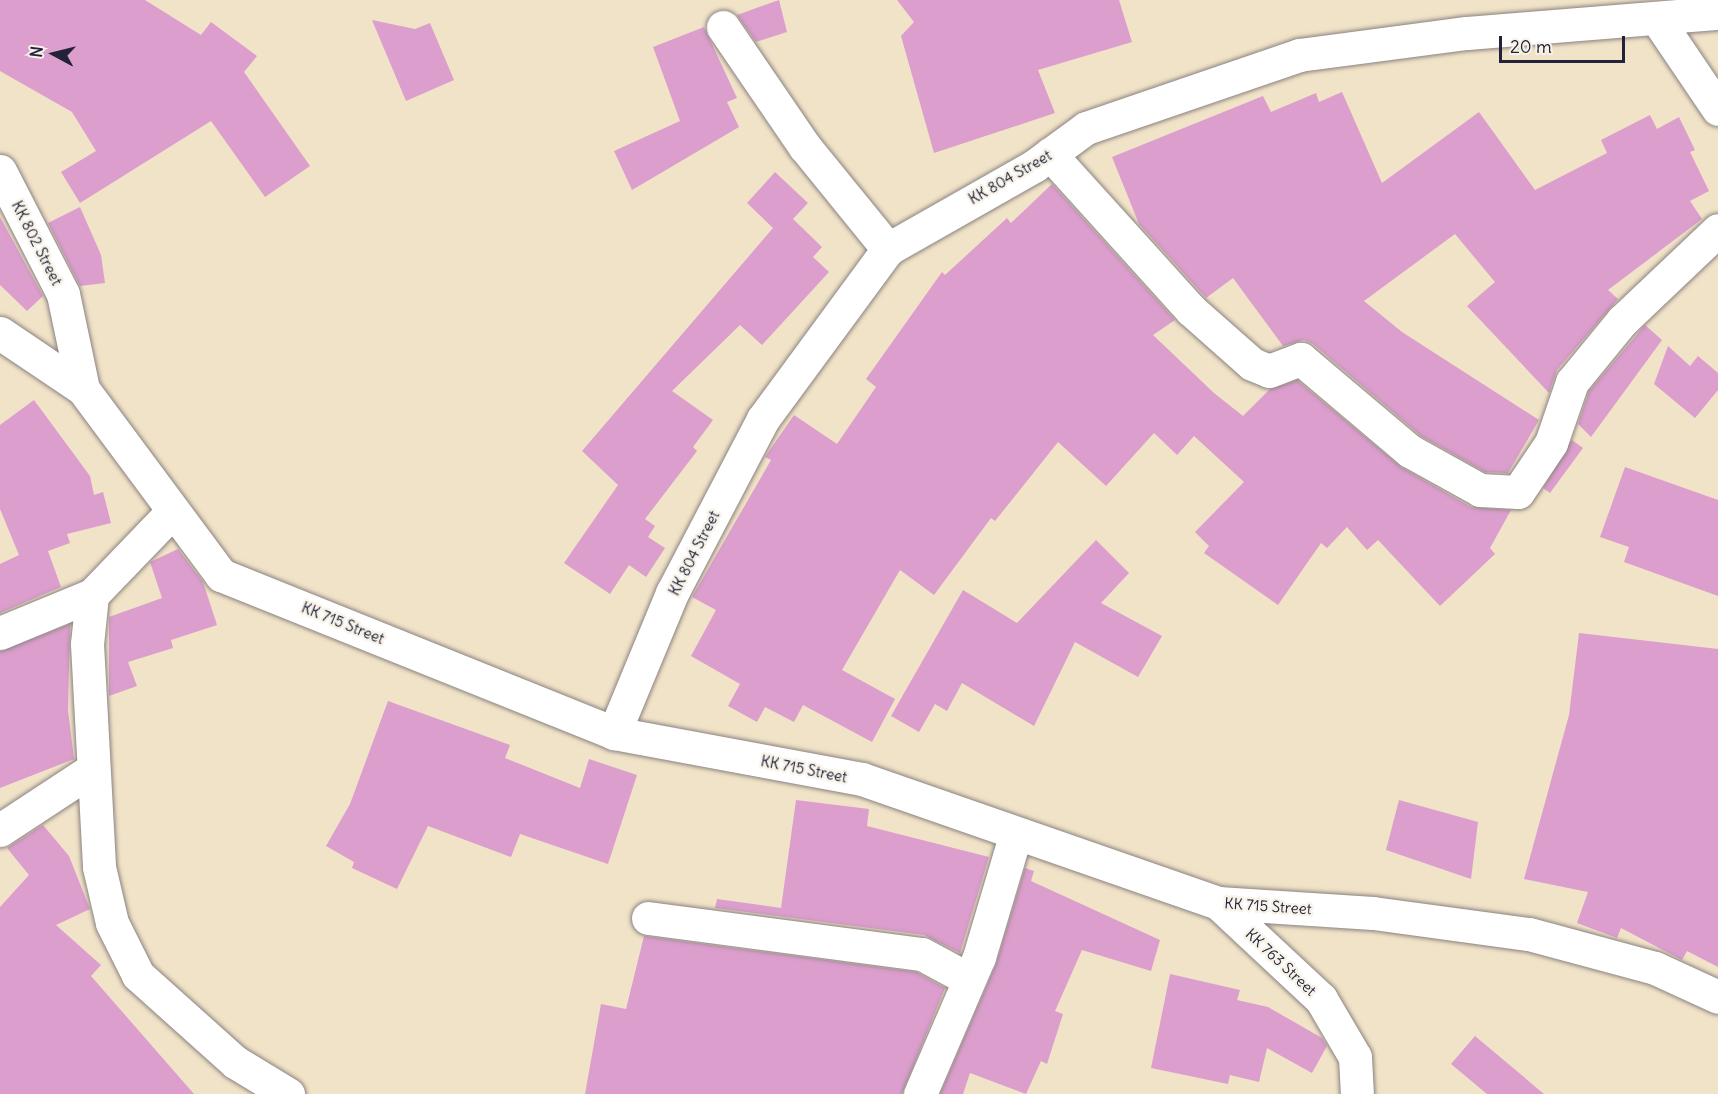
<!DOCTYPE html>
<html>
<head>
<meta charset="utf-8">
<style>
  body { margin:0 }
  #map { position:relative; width:1718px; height:1094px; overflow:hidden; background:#f1e3c7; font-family:Delius,sans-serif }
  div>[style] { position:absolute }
  .building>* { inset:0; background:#dc9ecd }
  .roads { filter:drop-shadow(0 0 2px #8a8281) drop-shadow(0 0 2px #8a8281) }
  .minor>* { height:33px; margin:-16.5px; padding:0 16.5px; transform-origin:16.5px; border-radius:16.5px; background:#fff }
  span { translate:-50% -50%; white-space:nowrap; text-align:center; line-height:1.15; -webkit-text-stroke:5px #f7f3e8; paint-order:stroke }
  .street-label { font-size:15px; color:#22223b }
  .north { position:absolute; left:24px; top:24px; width:60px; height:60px; -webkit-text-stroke:4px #f7f3e8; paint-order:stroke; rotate:277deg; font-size:16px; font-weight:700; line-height:24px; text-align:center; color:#22223b }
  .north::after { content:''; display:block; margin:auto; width:21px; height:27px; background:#22223b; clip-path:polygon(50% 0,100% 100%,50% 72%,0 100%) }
  .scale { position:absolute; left:1499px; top:36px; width:126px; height:27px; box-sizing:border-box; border:3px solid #22223b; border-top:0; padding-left:8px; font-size:18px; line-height:21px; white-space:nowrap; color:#22223b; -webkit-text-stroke:4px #f7f3e8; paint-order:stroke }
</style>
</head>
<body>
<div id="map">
  <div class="building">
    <div style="clip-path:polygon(0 0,145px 0,201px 35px,211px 22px,257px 56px,244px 72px,310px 166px,265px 197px,211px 121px,80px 203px,61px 172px,96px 151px,72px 112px,0 71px)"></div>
    <div style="clip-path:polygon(779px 0,787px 32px,756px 42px,737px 15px)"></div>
    <div style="clip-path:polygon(897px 0,1119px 0,1132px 42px,1038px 70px,1055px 113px,934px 153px,901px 36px,914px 22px)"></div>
    <div style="clip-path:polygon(372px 20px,415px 29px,430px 23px,454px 80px,406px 101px)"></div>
    <div style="clip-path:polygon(704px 27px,737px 98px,727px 102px,739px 127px,632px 190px,614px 151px,680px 121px,653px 47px)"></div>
    <div style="clip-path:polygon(1342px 92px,1382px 183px,1479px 112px,1535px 190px,1607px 153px,1601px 140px,1650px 115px,1657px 129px,1679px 117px,1695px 150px,1690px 152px,1709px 191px,1690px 201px,1702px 219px,1608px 290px,1618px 299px,1557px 370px,1549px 393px,1467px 306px,1495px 282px,1455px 234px,1364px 301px,1402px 332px,1539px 420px,1508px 473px,1485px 472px,1421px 436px,1313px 344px,1304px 340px,1283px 346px,1233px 278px,1206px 298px,1139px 224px,1112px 157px,1263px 96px,1271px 112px,1316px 93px,1319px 102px)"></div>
    <div style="clip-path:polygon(775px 172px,808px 203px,793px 219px,822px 247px,813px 257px,829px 272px,762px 345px,740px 325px,672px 391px,713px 420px,693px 447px,697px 451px,645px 519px,655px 526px,648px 537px,665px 548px,646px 577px,629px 565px,610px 594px,564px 563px,618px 485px,582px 451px,773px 228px,747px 203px)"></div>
    <div style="clip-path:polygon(1052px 184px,1175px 320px,1153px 335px,1214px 393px,1243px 416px,1270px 389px,1297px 380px,1401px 467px,1471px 507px,1511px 510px,1490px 548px,1495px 554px,1440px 606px,1378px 540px,1367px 550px,1347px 527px,1327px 548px,1321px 543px,1278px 605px,1204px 553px,1209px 546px,1195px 532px,1244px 482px,1194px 436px,1177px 455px,1154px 433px,1106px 486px,1058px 442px,995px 521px,991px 518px,934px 595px,900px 570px,842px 670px,895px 699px,872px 742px,803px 705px,794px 722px,765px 707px,757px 722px,728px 706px,740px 684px,691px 656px,716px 610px,692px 597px,771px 460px,765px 457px,794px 415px,837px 444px,876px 387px,866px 379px,942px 272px,945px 275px,1007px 218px,1011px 223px)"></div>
    <div style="clip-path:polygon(80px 207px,101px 255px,105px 283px,80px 286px,48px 223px)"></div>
    <div style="clip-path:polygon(0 217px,43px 296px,27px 311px,0 285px)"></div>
    <div style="clip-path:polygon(1645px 325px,1662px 340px,1591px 437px,1578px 424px,1589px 391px)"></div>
    <div style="clip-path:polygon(1668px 346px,1690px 366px,1698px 356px,1718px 373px,1718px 390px,1695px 418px,1654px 384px)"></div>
    <div style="clip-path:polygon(34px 400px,90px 476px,94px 495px,103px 492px,111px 523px,67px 534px,70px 543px,48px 551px,61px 587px,0 613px,0 564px,19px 555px,0 509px,0 425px)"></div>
    <div style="clip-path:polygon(1572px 440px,1583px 448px,1550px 493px,1543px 488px)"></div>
    <div style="clip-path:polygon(1625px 467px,1718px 500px,1718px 596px,1624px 562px,1629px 547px,1600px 537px)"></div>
    <div style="clip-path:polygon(1096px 540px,1129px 573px,1101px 603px,1162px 636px,1138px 677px,1075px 642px,1034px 726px,962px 683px,947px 711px,935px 704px,919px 732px,891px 716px,963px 590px,1017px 623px)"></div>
    <div style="clip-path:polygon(178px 549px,203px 582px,217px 625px,171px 640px,173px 648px,128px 662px,137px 686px,109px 696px,109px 617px,162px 598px,150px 562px)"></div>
    <div style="clip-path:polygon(70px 624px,68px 710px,74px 759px,0 788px,0 651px)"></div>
    <div style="clip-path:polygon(1579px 633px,1718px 649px,1718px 967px,1687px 951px,1682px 960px,1621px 928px,1617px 938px,1577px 923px,1588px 892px,1524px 879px,1569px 715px)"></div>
    <div style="clip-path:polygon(388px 701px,510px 745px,505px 758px,580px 788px,589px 759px,637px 775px,608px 864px,520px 834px,511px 857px,428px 826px,397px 889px,352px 868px,354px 862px,326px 846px,350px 804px)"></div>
    <div style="clip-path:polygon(796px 800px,869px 809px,867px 826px,989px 857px,960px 953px,924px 935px,715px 908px,717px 899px,781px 908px)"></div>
    <div style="clip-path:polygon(1399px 800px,1478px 822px,1471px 879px,1386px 850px)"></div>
    <div style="clip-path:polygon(43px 825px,69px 856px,90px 909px,56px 925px,101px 965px,91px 976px,194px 1094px,0 1094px,0 907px,29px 875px,7px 848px)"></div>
    <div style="clip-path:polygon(1025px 868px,1034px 871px,1031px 881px,1160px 940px,1151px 971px,1082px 950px,1055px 1011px,1063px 1014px,1047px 1064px,1041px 1061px,1026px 1094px,970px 1073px,963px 1094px,940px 1094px,996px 964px)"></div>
    <div style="clip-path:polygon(644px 936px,916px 972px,945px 988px,902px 1094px,585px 1094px,601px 1004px,626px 1009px)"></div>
    <div style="clip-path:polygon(1170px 974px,1240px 990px,1237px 1000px,1268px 1007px,1322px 1038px,1327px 1046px,1312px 1073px,1267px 1048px,1259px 1082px,1230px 1075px,1228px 1084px,1151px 1068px)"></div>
    <div style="clip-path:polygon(1475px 1036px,1544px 1094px,1487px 1094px,1451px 1064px)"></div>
  </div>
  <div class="roads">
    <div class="minor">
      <div style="left:1659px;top:22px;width:105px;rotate:55.9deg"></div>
      <div style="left:723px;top:27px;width:145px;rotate:55.7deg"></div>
      <div style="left:805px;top:147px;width:132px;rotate:50.9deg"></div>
      <div style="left:1050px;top:154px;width:210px;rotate:47.9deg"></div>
      <div style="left:1191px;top:310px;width:81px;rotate:41.5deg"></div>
      <div style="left:1252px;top:364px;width:18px;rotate:22deg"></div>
      <div style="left:1269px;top:371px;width:34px;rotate:-21deg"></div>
      <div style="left:1301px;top:359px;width:143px;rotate:40.2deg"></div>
      <div style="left:1410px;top:451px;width:80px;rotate:29.1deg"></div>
      <div style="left:1480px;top:490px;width:38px;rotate:3deg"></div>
      <div style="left:1518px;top:492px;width:59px;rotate:-56deg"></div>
      <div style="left:1551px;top:443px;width:65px;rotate:-71deg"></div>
      <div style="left:1572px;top:382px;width:79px;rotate:-50.7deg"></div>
      <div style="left:1622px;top:321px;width:132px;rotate:-43.5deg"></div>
      <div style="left:0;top:171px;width:138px;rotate:62.9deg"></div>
      <div style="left:63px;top:294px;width:97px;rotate:78.1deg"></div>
      <div style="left:0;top:333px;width:100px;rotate:34deg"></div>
      <div style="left:83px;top:389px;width:232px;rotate:53.4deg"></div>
      <div style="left:221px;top:575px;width:424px;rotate:21.9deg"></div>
      <div style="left:614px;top:733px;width:252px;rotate:10.5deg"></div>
      <div style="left:862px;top:779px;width:377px;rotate:19.2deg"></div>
      <div style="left:1218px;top:903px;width:155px;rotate:3.7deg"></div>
      <div style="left:1373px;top:913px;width:157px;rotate:7.7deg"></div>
      <div style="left:1529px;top:934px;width:131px;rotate:15.1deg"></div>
      <div style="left:1655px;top:968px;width:69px;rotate:24.7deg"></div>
      <div style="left:171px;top:513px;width:114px;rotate:133.9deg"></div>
      <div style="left:92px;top:595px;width:49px;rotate:95.8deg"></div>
      <div style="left:87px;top:644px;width:223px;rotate:86.9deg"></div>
      <div style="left:99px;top:867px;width:57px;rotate:76.9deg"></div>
      <div style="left:112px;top:923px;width:58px;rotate:63.4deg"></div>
      <div style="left:138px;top:975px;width:130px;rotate:41.9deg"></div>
      <div style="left:235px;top:1062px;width:62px;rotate:31.1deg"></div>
      <div style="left:0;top:633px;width:100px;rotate:-22.4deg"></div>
      <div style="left:614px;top:733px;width:152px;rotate:-67.5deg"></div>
      <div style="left:672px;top:593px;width:196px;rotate:-62.4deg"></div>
      <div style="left:763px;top:419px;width:211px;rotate:-53.7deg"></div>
      <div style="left:888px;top:249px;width:168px;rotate:-29.6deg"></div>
      <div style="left:1034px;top:166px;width:64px;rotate:-36.2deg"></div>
      <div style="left:1086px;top:128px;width:225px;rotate:-18.9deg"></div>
      <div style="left:1299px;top:55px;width:169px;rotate:-7.5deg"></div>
      <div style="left:1467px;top:33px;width:252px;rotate:-4.6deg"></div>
      <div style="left:0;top:830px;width:111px;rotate:-33.3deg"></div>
      <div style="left:1218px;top:903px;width:141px;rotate:43deg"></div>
      <div style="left:1321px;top:999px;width:67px;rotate:59.6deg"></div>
      <div style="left:1355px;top:1057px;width:37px;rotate:87deg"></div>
      <div style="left:648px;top:918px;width:276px;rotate:7.5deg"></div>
      <div style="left:922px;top:954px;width:52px;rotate:28.5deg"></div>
      <div style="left:920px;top:1094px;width:149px;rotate:-66.7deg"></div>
      <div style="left:979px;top:957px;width:129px;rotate:-73.4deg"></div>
    </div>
  </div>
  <div class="street-label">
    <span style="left:1010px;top:177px;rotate:-30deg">KK 804 Street</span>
    <span style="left:37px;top:243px;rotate:63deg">KK 802 Street</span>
    <span style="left:694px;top:553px;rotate:-63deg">KK 804 Street</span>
    <span style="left:343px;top:623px;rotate:22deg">KK 715 Street</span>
    <span style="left:804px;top:769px;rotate:11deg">KK 715 Street</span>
    <span style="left:1268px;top:906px;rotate:4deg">KK 715 Street</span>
    <span style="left:1281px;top:962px;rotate:43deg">KK 763 Street</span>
  </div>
  <div class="north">N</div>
  <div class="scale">20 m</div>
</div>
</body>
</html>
